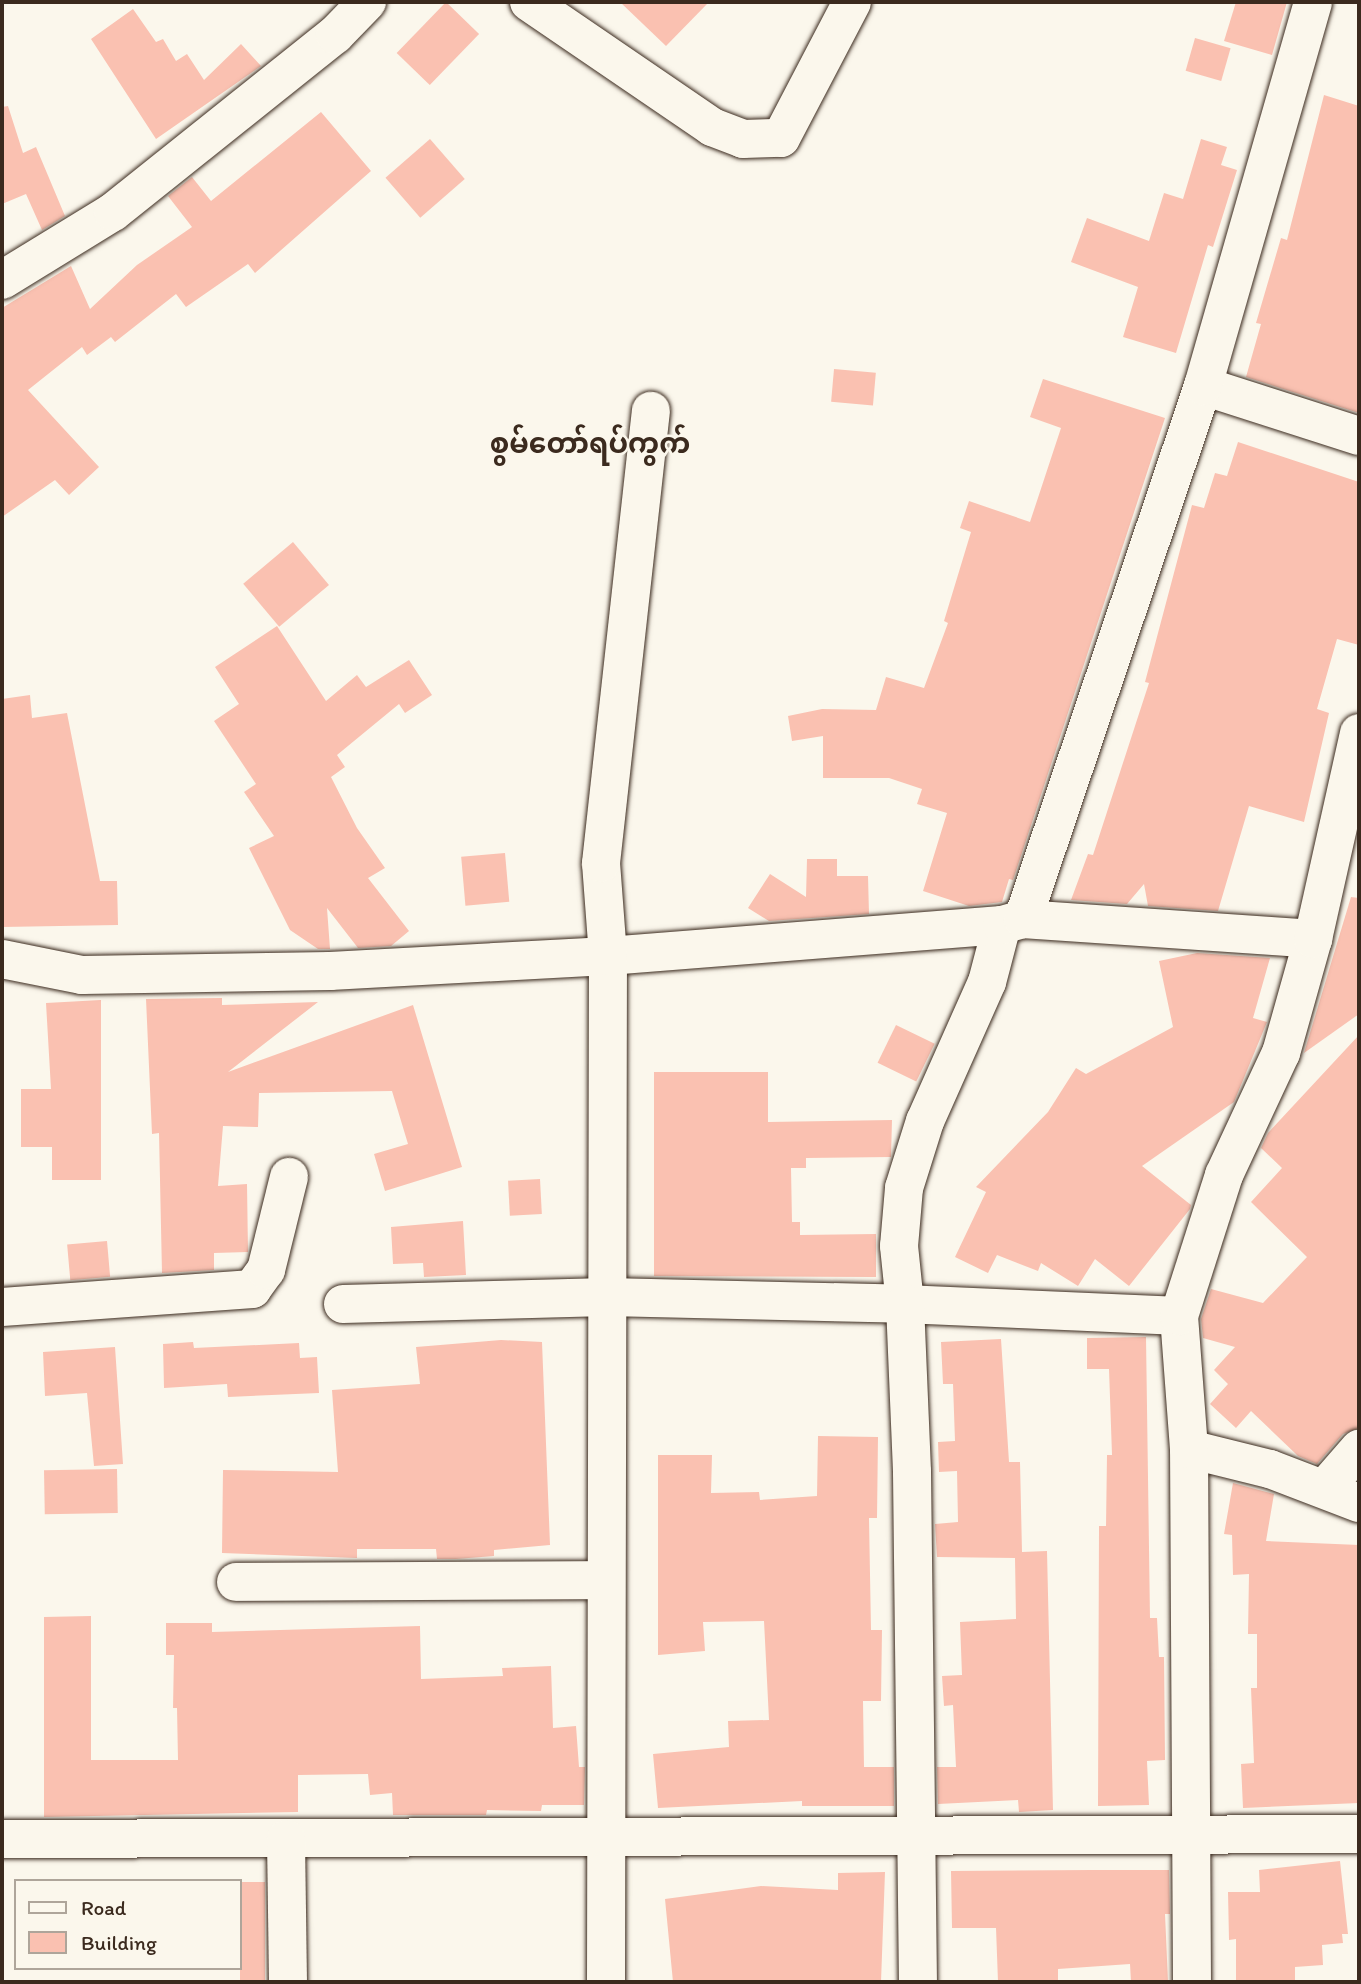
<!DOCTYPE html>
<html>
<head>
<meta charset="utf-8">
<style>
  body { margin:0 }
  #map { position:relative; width:1361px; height:1984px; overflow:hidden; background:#fbf7ec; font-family:Itim,"Noto Sans Myanmar",sans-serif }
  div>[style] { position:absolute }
  .building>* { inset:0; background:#fac1b1; transform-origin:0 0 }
  .roads { filter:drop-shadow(0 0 2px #3b2a1e) drop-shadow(0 0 2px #3b2a1e) }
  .minor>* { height:38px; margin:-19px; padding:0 19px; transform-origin:19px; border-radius:19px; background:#fbf7ec }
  span { translate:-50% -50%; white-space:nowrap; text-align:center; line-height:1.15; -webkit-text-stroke:5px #fbf7ec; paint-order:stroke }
  .quarter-label { font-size:28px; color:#3b2a1e; font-weight:700 }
  .frame { position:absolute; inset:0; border:4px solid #3b2a1e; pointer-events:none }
  .legend { position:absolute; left:14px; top:1879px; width:228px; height:91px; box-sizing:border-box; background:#fbf7ec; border:2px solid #aea59a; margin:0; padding:9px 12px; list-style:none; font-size:21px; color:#3b2a1e }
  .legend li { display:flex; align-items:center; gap:14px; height:35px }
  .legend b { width:35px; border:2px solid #aea59a }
</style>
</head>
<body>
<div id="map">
  <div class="building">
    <div style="left:446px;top:2px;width:46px;height:71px;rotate:44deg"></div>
    <div style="clip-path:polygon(620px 2px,709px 2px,666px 46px)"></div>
    <div style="clip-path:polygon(1236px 2px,1287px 2px,1272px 55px,1224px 41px)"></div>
    <div style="clip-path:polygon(133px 9px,156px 42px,163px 39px,176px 61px,187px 54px,204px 80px,241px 44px,261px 66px,156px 139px,91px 39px)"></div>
    <div style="left:1195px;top:38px;width:37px;height:34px;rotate:16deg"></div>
    <div style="clip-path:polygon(1324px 95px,1359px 106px,1359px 413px,1246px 377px,1261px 324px,1256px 323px,1281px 238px,1287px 240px)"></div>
    <div style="clip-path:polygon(8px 106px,23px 153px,36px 147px,65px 216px,42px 230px,26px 194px,2px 204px,2px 107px)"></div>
    <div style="clip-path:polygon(321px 112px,371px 171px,255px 273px,248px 264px,186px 307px,176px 294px,115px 342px,111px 337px,87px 355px,82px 347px,28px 390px,99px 467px,69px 495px,55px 480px,2px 517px,2px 308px,71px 266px,90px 309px,137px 265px,192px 227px,168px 196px,192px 177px,211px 201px)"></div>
    <div style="left:430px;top:139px;width:53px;height:59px;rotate:49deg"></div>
    <div style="clip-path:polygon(1201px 139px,1227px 147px,1221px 165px,1237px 170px,1213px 247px,1208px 245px,1176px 353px,1123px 337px,1138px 287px,1071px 262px,1087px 218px,1149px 241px,1164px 193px,1183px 199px)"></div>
    <div style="left:834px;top:369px;width:42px;height:33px;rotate:5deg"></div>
    <div style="clip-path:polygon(1043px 379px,1165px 418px,1013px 880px,1009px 879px,1002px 902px,969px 906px,923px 891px,947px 813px,917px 804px,922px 789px,889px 778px,823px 778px,823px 736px,792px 741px,788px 716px,822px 709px,876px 710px,886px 677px,924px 688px,948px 623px,944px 621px,971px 532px,960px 528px,969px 501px,1030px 522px,1061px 428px,1030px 417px)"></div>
    <div style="clip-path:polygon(1238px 442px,1359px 482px,1359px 645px,1337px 639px,1317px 709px,1329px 713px,1304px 822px,1249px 806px,1218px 911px,1148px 906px,1144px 884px,1127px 904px,1071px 900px,1088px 854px,1093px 855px,1149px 683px,1145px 682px,1192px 505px,1204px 508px,1215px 473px,1227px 476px)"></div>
    <div style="left:293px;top:542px;width:56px;height:65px;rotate:50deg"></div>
    <div style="clip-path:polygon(277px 626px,326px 701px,357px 675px,366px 687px,409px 660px,432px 695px,405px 713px,399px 704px,337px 755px,345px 767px,331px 777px,357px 828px,385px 868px,368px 878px,409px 931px,391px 946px,358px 948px,327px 908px,330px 949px,318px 949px,290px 930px,249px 848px,274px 836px,244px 792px,256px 784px,214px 721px,239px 704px,215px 667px)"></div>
    <div style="clip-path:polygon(30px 695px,32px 718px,67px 713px,100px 881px,117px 881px,118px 925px,2px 927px,2px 699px)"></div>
    <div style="left:505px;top:853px;width:49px;height:44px;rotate:85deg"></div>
    <div style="clip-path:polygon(807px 859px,837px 859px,837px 876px,868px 876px,869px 914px,769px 921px,748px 908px,770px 874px,806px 897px)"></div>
    <div style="clip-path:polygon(1351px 897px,1359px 898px,1359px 1014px,1304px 1053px)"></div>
    <div style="clip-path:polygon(1197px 953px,1270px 958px,1253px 1018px,1267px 1022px,1234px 1102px,1142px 1166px,1191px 1205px,1190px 1209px,1129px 1286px,1095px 1259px,1078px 1286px,1041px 1263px,1038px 1271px,997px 1255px,988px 1273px,955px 1257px,986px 1192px,976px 1187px,1048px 1112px,1076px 1068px,1086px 1074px,1173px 1027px,1159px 961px)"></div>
    <div style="clip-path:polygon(222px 998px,222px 1005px,318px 1002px,228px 1072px,413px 1005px,462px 1167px,385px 1191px,374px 1154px,408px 1144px,392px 1091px,259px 1093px,258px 1127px,223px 1126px,218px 1186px,247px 1184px,248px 1252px,214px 1253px,214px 1270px,162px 1273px,159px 1133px,152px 1134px,146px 999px)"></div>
    <div style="clip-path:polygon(101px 1000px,101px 1180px,52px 1180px,52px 1147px,21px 1147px,21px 1089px,51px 1089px,46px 1003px)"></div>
    <div style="left:896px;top:1025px;width:43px;height:42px;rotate:26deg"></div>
    <div style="clip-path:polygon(1359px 1035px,1359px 1428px,1343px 1434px,1317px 1464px,1298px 1456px,1251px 1411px,1236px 1428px,1210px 1404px,1228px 1384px,1214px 1370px,1235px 1347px,1203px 1338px,1201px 1319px,1211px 1289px,1263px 1303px,1307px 1257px,1251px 1202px,1282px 1168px,1261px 1148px,1268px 1133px)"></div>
    <div style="clip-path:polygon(654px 1072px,768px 1072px,768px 1122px,892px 1120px,891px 1157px,806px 1158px,806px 1168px,791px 1168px,792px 1222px,800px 1222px,800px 1235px,876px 1234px,876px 1277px,654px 1276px)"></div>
    <div style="left:540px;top:1179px;width:35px;height:32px;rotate:87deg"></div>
    <div style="clip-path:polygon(463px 1221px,466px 1275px,424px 1277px,423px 1263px,393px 1264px,391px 1227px)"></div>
    <div style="left:107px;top:1241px;width:36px;height:40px;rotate:85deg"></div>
    <div style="clip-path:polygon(1146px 1337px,1150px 1618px,1157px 1618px,1159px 1657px,1164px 1657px,1165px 1760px,1147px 1761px,1149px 1805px,1098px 1806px,1099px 1526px,1106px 1526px,1107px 1455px,1112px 1455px,1109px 1369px,1087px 1369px,1087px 1338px)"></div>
    <div style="clip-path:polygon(1001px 1339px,1009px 1462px,1020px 1462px,1022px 1552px,1047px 1551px,1053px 1810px,1019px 1812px,1018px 1800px,938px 1804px,937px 1767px,956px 1767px,953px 1705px,944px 1706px,942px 1676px,962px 1675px,960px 1622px,1016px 1619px,1015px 1558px,937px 1557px,935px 1524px,958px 1522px,957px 1471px,939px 1472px,938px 1442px,955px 1441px,953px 1384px,943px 1384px,941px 1342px)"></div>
    <div style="clip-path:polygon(501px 1340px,542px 1342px,550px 1545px,494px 1550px,494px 1556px,456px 1559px,437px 1559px,436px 1549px,357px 1549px,357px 1558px,222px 1553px,223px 1470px,338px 1472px,332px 1390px,420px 1384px,416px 1347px)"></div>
    <div style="clip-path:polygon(193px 1342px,194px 1348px,299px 1343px,300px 1358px,317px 1357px,319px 1393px,228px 1397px,227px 1384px,164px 1388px,163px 1344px)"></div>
    <div style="clip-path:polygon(115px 1347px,123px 1464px,94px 1466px,87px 1393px,45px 1396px,43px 1352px)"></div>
    <div style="clip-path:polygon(818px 1436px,878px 1437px,877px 1518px,869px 1518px,871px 1630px,882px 1630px,881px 1701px,863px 1701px,864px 1767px,894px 1767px,894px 1806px,802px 1806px,802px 1801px,658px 1808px,653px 1754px,729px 1747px,728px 1721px,769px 1720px,764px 1621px,703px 1622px,705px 1651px,658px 1655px,658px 1455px,712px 1455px,711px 1493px,759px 1492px,760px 1500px,817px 1496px)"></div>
    <div style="left:117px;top:1469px;width:44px;height:73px;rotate:89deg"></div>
    <div style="clip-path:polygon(1233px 1483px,1274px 1494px,1266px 1541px,1359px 1545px,1359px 1803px,1243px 1808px,1241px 1764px,1254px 1763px,1251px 1688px,1257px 1688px,1257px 1634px,1248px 1634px,1249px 1574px,1233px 1575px,1232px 1535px,1224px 1534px)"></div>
    <div style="clip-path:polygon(91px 1616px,91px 1760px,178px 1760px,177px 1708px,173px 1708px,174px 1655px,166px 1655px,166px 1623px,212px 1623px,212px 1632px,420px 1626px,421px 1679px,503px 1676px,502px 1668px,551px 1666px,553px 1728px,576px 1726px,579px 1767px,585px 1767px,584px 1805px,542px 1805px,541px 1811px,487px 1810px,486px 1815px,393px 1815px,392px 1793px,370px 1795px,368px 1774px,298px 1775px,298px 1812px,44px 1817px,44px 1617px)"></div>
    <div style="clip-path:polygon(1340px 1861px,1348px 1934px,1342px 1934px,1343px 1943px,1322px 1945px,1323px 1965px,1295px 1967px,1295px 1982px,1236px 1982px,1236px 1939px,1229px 1940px,1228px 1892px,1260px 1892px,1259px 1870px)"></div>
    <div style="clip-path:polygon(1092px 1870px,1169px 1870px,1170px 1914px,1165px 1914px,1168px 1982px,1131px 1982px,1130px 1964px,1058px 1969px,1058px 1980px,998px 1982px,996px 1928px,952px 1928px,951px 1871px)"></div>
    <div style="clip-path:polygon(885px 1872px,881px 1982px,673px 1982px,665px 1899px,761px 1886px,838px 1890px,838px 1873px)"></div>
    <div style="left:240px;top:1882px;width:25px;height:100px"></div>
  </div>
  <div class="roads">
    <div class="minor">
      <div style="left:529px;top:2px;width:222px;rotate:34.3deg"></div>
      <div style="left:712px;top:127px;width:33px;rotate:21deg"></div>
      <div style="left:743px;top:139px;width:38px;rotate:-2deg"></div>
      <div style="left:781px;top:138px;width:153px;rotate:-62.4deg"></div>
      <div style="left:2px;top:280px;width:130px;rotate:-31.5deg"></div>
      <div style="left:113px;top:212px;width:284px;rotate:-38.6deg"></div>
      <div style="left:335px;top:35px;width:46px;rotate:-45.9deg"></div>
      <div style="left:1203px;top:386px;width:164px;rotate:17.8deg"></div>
      <div style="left:1023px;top:919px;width:291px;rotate:3.9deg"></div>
      <div style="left:1002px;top:925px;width:59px;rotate:104.7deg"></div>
      <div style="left:987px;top:982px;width:152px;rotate:114deg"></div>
      <div style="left:925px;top:1121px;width:70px;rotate:107.4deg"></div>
      <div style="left:904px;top:1188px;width:58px;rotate:94.9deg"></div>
      <div style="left:899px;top:1246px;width:58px;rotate:84.1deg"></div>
      <div style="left:905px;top:1304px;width:274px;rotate:2.5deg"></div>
      <div style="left:2px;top:959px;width:82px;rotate:11.3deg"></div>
      <div style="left:82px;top:975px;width:248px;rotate:-0.9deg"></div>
      <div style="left:330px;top:971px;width:278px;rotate:-3.1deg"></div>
      <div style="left:608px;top:956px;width:395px;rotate:-4.5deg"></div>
      <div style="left:1002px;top:925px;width:22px;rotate:-16deg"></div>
      <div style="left:1023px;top:919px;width:563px;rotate:-71.34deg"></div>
      <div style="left:1203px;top:386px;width:399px;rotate:-74deg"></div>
      <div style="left:343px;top:1304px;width:264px;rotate:-1.5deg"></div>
      <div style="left:607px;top:1297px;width:298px;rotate:1.3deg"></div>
      <div style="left:905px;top:1304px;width:168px;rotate:87.6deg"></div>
      <div style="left:912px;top:1472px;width:510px;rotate:89.33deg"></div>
      <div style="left:2px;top:1307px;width:251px;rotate:-4.1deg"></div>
      <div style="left:252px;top:1289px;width:24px;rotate:-54deg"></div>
      <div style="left:266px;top:1270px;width:96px;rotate:-76.1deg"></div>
      <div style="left:1189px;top:1449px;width:83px;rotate:13.9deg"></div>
      <div style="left:1270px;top:1469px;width:95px;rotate:20.9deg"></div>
      <div style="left:1325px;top:1488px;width:52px;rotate:-48.9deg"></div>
      <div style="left:236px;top:1582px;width:370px;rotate:-0.3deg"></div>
      <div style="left:2px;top:1839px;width:1357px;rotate:-0.21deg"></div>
      <div style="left:286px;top:1839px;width:143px;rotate:89.2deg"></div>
      <div style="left:606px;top:1982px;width:1026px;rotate:-89.89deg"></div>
      <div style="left:608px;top:956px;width:93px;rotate:-94.3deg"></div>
      <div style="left:601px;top:863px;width:455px;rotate:-83.7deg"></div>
      <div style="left:1192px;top:1982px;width:533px;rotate:-90.32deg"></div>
      <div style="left:1189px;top:1449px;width:133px;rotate:-94.3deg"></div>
      <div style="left:1179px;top:1316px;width:148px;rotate:-72.3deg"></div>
      <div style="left:1224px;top:1175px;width:135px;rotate:-65deg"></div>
      <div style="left:1281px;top:1053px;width:118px;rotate:-74.3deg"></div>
      <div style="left:1313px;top:939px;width:211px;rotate:-77.4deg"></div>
    </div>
  </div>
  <div class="quarter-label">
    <span style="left:590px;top:443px">စွမ်တော်ရပ်ကွက်</span>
  </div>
  <div class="frame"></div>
  <ul class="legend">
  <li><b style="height:9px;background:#fbf7ec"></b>Road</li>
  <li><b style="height:19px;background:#fac1b1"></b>Building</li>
  </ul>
</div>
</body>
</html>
